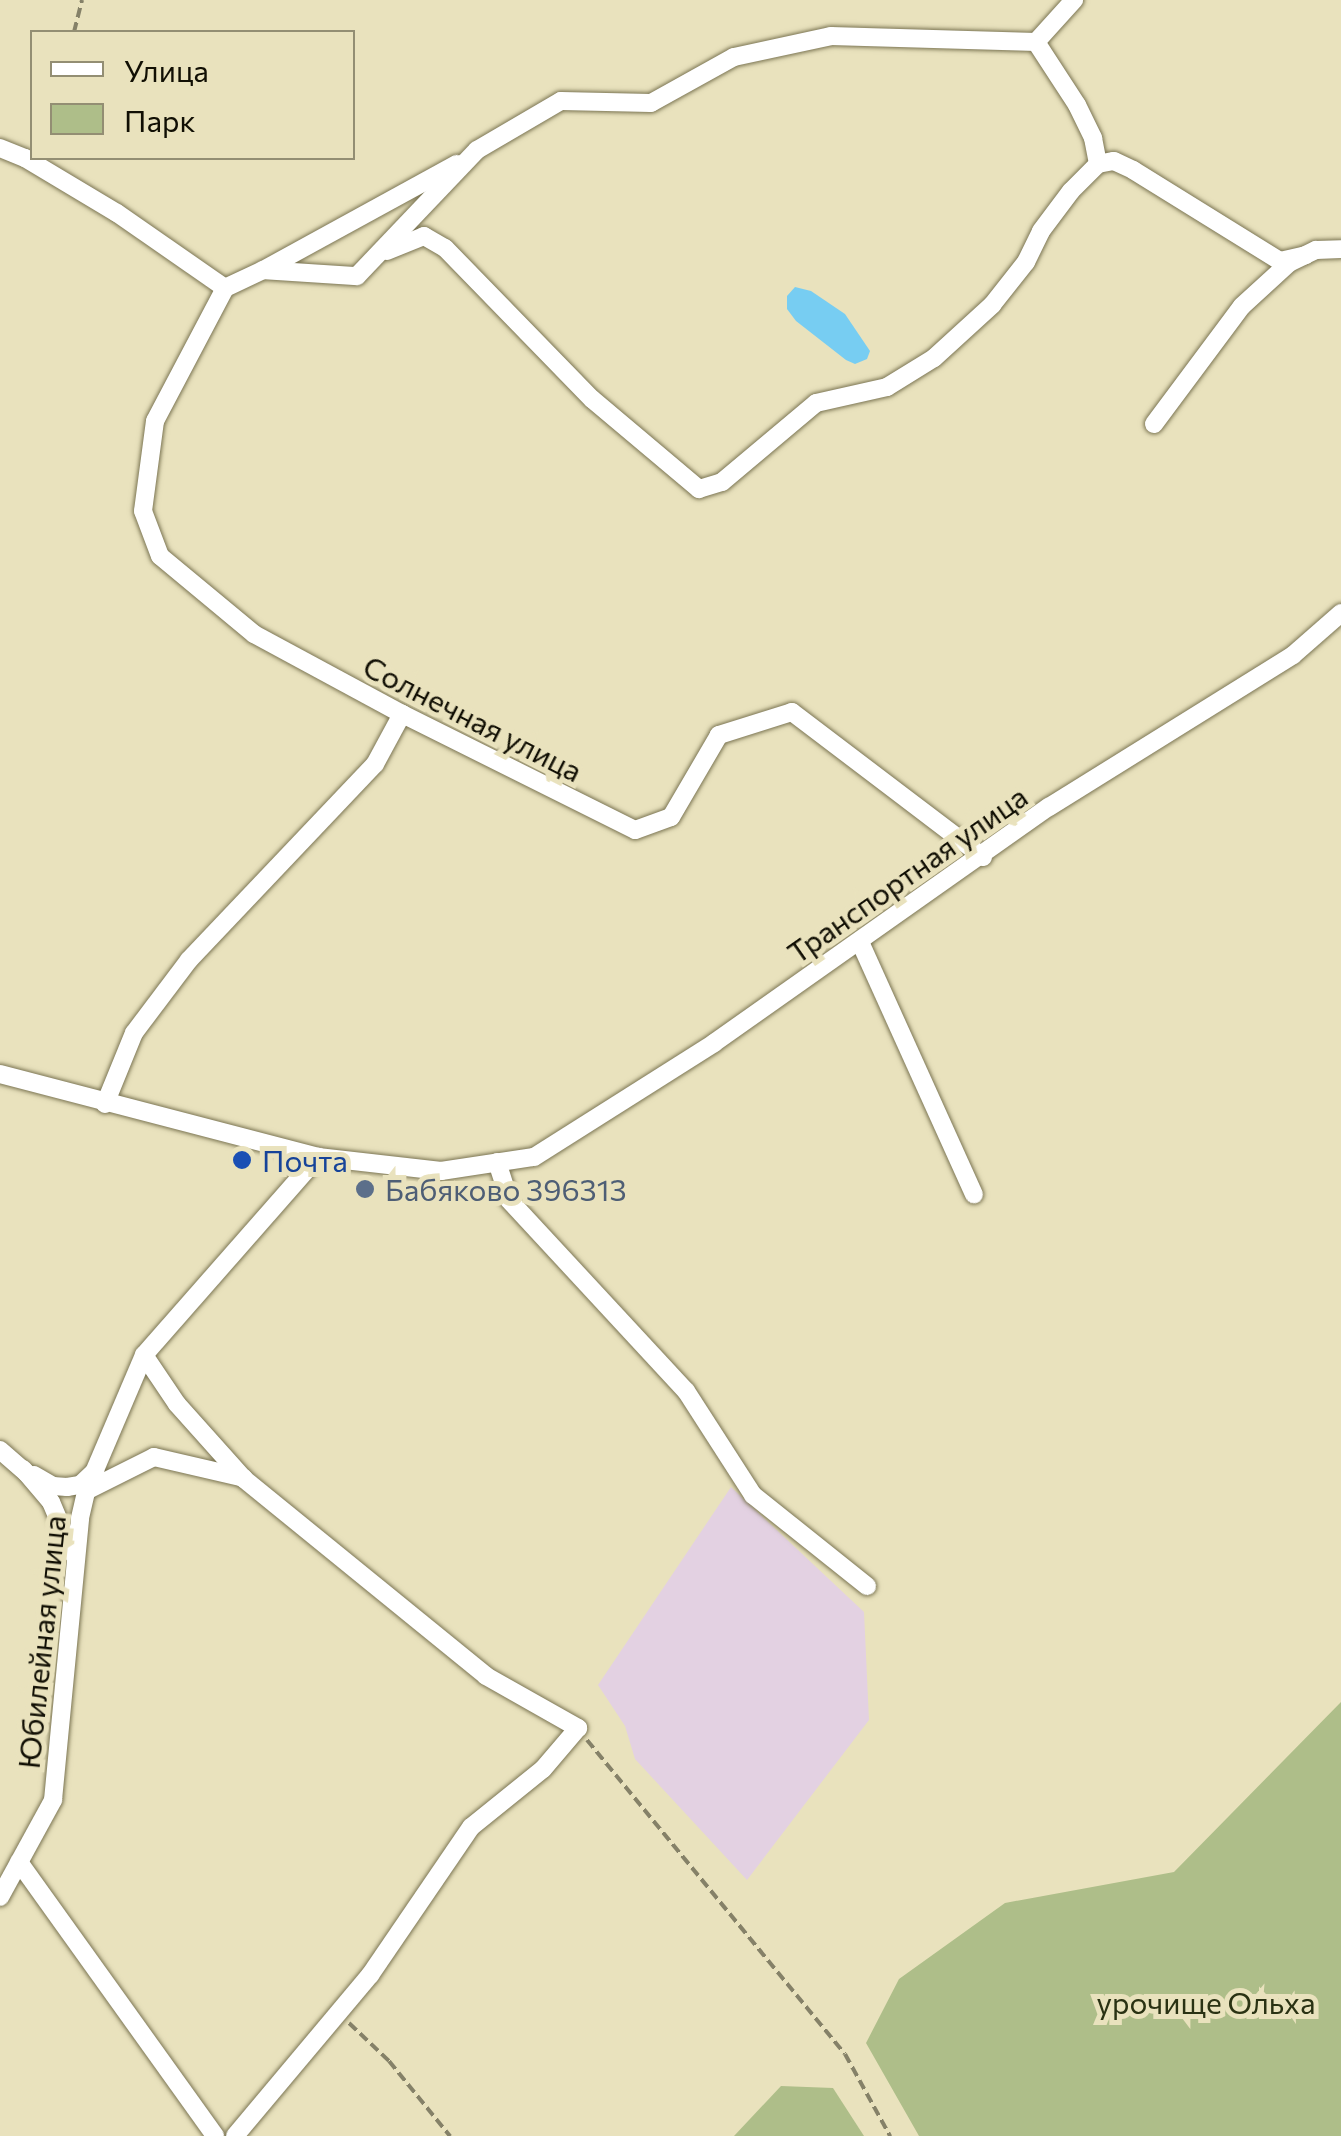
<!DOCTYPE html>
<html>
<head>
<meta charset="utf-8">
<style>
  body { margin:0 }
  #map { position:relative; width:1341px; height:2136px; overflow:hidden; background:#e9e2bd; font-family:Commissioner,sans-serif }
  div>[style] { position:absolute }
  .industrial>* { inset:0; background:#e3d1e2 }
  .green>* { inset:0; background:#aebe89 }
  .water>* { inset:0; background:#77cdf2 }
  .path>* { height:4px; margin-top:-2px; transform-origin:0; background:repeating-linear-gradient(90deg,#858168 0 10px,transparent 0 15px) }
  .roads { filter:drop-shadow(0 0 2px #7b7553) drop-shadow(0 0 2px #7b7553) }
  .minor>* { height:18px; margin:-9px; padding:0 9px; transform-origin:9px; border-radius:9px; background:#fff }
  .dots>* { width:28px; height:28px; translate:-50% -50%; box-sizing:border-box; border:5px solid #e9e2bd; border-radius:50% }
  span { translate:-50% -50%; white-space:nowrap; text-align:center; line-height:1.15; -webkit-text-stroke:10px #e9e2bd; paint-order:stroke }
  .street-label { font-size:30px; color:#110f04 }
  .transit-label { font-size:30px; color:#164399 }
  .left { translate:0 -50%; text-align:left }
  .service-label { font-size:30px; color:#4e5e75 }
  .park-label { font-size:30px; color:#2a3213 }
  .legend { position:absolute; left:30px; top:30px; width:325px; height:130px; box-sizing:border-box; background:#e9e2bd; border:2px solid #938e73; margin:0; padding:12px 18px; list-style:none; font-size:30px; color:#110f04 }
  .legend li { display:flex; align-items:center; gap:20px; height:50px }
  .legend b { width:50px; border:2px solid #938e73 }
</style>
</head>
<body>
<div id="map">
  <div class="industrial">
    <div style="clip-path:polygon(731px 1487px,864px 1612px,869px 1720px,747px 1880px,635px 1759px,625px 1726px,598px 1685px)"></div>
  </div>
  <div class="green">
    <div style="clip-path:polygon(1341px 1702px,1341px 2136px,919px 2136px,866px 2043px,899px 1979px,1005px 1903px,1174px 1872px)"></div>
    <div style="clip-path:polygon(781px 2086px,833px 2088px,864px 2136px,734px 2136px)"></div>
  </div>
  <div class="water">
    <div style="clip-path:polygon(795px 287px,811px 291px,845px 314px,870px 351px,867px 359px,855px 364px,846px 360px,796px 321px,787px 309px,787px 296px)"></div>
  </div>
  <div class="path">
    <div style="left:74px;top:32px;width:33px;rotate:-76deg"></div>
    <div style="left:587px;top:1740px;width:406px;rotate:50.6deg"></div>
    <div style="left:845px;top:2054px;width:94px;rotate:61.2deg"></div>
    <div style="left:349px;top:2023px;width:55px;rotate:43.5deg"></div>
    <div style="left:389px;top:2061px;width:97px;rotate:50.9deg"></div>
  </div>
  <div class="roads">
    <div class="minor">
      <div style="left:1036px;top:42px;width:75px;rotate:56.9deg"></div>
      <div style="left:1077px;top:105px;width:37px;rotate:64deg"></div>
      <div style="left:1093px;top:138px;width:26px;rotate:79deg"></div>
      <div style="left:1036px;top:42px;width:57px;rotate:-47.9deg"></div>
      <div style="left:0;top:148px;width:27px;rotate:22deg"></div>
      <div style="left:25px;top:158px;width:107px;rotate:30.9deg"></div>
      <div style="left:117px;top:213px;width:131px;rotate:34.8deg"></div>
      <div style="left:387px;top:251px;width:40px;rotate:-22deg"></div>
      <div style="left:424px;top:236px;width:24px;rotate:30deg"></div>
      <div style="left:445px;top:248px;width:211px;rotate:45.8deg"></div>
      <div style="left:592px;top:399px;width:140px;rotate:40.1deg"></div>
      <div style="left:699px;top:489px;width:24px;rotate:-17deg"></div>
      <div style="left:722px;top:482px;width:123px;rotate:-40deg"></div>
      <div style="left:816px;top:403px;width:73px;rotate:-12.7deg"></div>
      <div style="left:887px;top:387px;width:55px;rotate:-31.7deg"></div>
      <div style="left:934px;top:358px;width:79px;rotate:-42.4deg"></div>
      <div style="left:992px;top:305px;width:55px;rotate:-51.7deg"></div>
      <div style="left:1026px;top:262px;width:34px;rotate:-64deg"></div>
      <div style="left:1041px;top:231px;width:50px;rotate:-53.1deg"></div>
      <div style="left:1071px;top:191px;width:38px;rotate:-45deg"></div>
      <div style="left:1098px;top:164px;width:16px;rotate:-11deg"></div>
      <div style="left:1114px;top:161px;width:21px;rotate:25deg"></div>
      <div style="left:1133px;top:170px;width:173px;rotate:31.8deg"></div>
      <div style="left:1280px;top:261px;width:26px;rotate:-13deg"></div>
      <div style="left:265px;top:269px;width:219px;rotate:-28.7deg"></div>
      <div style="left:1154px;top:424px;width:147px;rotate:-53.3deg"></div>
      <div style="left:1242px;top:306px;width:64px;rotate:-42.5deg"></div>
      <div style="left:1289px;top:263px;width:30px;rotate:-26deg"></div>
      <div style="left:1316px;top:250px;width:25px;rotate:-2deg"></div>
      <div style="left:983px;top:857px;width:240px;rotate:-142.8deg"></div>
      <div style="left:792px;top:712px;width:77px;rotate:162.5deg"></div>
      <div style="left:719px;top:735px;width:95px;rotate:120.3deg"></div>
      <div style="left:671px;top:817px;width:38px;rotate:160deg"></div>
      <div style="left:635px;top:830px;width:260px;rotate:-153.5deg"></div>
      <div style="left:402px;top:714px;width:168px;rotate:-151.6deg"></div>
      <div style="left:254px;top:634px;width:122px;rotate:-140.3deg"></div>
      <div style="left:160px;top:556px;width:48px;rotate:-110.7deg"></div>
      <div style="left:143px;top:511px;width:91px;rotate:-82.4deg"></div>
      <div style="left:155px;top:421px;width:150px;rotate:-62.2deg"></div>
      <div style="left:225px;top:288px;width:42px;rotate:-25.3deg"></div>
      <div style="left:263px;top:270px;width:94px;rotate:3.7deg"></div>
      <div style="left:357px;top:276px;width:174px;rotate:-46.4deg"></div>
      <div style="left:477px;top:150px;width:97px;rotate:-30.3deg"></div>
      <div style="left:561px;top:101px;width:90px;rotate:1.3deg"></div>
      <div style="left:651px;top:103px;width:95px;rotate:-29deg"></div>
      <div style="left:734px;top:57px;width:99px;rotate:-12.2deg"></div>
      <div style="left:831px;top:36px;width:205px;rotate:1.7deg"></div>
      <div style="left:860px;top:942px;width:277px;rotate:65.7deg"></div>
      <div style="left:0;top:1074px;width:329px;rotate:14.6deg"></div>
      <div style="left:318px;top:1157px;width:124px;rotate:6.5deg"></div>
      <div style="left:441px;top:1171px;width:94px;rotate:-8.6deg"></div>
      <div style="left:534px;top:1157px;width:213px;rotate:-32.3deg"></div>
      <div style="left:714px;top:1043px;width:410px;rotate:-35.2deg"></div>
      <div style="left:1049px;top:807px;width:287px;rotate:-31.9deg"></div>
      <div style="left:1293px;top:655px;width:64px;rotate:-41.2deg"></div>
      <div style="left:105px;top:1104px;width:77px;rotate:-67.8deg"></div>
      <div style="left:134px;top:1033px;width:91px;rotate:-53deg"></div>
      <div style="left:189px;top:960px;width:270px;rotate:-46.5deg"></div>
      <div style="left:375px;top:764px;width:57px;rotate:-61.6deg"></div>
      <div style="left:497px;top:1162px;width:40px;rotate:72deg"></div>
      <div style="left:509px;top:1200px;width:260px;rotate:47.2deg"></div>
      <div style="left:686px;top:1391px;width:124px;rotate:57.2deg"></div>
      <div style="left:753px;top:1495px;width:146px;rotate:38.6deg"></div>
      <div style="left:144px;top:1355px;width:59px;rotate:56deg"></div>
      <div style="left:177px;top:1404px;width:101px;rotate:48.2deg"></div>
      <div style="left:244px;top:1479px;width:312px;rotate:39.1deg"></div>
      <div style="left:486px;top:1676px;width:106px;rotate:29.5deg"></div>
      <div style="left:578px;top:1728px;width:54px;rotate:130.5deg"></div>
      <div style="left:543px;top:1769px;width:92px;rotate:141.1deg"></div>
      <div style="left:471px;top:1827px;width:179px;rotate:124.3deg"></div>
      <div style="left:370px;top:1975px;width:210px;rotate:130deg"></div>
      <div style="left:0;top:1450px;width:40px;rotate:41deg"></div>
      <div style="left:23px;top:1469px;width:43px;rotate:49.7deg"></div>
      <div style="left:51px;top:1502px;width:56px;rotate:67.1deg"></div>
      <div style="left:34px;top:1475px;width:22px;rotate:30deg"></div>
      <div style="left:53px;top:1486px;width:14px;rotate:4deg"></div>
      <div style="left:67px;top:1487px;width:13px;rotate:-9deg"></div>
      <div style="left:80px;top:1485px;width:21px;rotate:-43deg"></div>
      <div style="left:86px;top:1491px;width:76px;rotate:-26.6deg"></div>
      <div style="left:154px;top:1457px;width:92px;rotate:13.1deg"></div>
      <div style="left:19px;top:1862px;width:337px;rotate:54.4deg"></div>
      <div style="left:0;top:1897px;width:111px;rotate:-61.3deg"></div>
      <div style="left:53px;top:1800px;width:283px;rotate:-84.5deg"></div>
      <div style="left:80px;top:1518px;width:28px;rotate:-77deg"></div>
      <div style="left:86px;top:1491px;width:148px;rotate:-66.9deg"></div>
      <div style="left:144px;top:1355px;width:264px;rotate:-48.7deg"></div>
    </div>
  </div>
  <div class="dots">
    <div style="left:242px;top:1160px;background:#1a4fb4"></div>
    <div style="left:365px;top:1189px;background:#5c6f8a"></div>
  </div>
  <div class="street-label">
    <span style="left:473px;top:718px;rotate:27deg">Солнечная улица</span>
    <span style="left:907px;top:874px;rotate:-35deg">Транспортная улица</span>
    <span style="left:41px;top:1642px;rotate:-84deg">Юбилейная улица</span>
  </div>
  <div class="transit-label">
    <span class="left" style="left:262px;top:1160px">Почта</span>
  </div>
  <div class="service-label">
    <span class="left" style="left:385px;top:1189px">Бабяково 396313</span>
  </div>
  <div class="park-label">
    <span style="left:1206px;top:2002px">урочище Ольха</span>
  </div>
  <ul class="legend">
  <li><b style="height:12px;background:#fff"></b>Улица</li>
  <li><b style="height:28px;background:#aebe89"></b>Парк</li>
  </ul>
</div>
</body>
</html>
